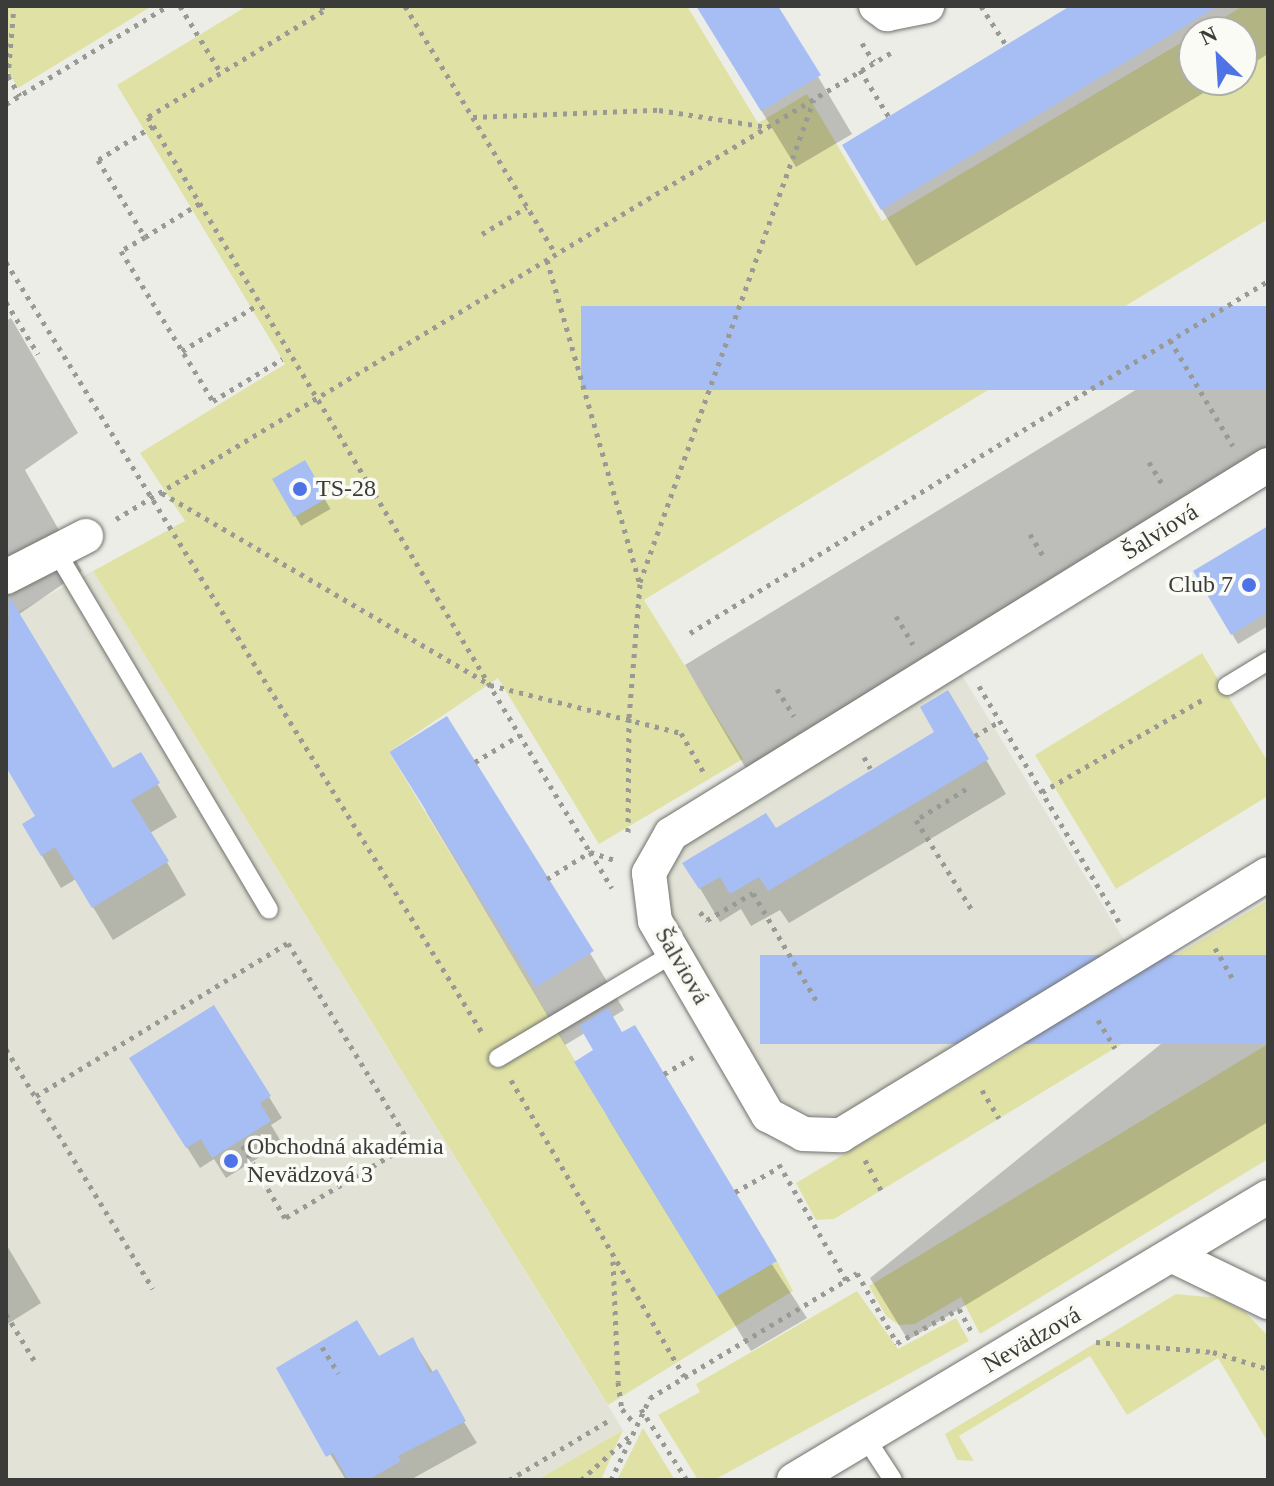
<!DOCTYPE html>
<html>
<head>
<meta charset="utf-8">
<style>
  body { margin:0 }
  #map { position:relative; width:1274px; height:1486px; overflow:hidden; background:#edede8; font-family:Georgia,serif }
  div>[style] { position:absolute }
  .built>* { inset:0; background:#e2e3d6 }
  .green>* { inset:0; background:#e0e2a5 }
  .shadow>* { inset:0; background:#0003; transform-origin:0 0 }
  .building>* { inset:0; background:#a7bef5; transform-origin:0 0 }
  .path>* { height:5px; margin-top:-2.5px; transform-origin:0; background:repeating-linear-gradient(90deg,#999a96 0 4px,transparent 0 10px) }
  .roads { filter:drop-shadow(0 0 2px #71716d) drop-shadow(0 0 2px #71716d) }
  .lane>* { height:18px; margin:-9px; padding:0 9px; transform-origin:9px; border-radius:9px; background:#fff }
  .street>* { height:34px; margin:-17px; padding:0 17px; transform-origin:17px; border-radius:17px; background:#fff }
  .dots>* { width:22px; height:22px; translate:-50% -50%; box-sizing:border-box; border:4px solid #fafbf5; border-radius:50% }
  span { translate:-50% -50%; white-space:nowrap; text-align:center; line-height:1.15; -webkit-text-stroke:7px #fafbf5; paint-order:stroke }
  .poi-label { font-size:24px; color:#3b3c39 }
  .left { translate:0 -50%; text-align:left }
  .right { translate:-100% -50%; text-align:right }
  .street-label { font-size:24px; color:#3b3c39 }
  .frame { position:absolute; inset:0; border:8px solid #3b3c39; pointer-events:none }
  .north { position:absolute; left:1178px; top:16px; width:80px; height:80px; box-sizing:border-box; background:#fafbf5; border:2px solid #aeafaa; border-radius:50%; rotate:335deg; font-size:22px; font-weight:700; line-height:32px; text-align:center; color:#3b3c39 }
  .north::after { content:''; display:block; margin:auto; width:28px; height:36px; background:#4e73e6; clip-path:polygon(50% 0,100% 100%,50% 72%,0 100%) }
</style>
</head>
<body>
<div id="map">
  <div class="built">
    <div style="clip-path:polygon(93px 571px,623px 1430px,537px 1480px,6px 1480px,6px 618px)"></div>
    <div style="clip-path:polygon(960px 672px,1126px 943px,841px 1115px,815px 1115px,789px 1106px,773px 1090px,670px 930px,660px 894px,672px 854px)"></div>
  </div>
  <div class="green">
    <div style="clip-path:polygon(6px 6px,152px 6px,18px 88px,6px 67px)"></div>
    <div style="clip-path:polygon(247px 6px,687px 6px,758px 123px,807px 94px,882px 221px,1194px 35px,1194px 80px,1242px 80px,1242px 32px,1200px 32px,1243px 6px,1268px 6px,1268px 219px,644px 600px,743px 759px,599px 844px,498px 678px,389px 752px,717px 1296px,777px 1261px,793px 1291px,608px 1405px,93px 571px,185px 521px,140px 453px,285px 364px,117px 85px)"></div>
    <div style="clip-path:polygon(1202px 653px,1268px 762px,1268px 796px,1116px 889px,1035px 755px)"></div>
    <div style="clip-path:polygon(1268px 900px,1268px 955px,834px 1219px,816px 1220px,796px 1183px)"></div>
    <div style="clip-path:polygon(1268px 1044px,1268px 1159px,980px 1334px,961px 1297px,915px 1324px,899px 1325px,886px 1316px,869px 1286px)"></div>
    <div style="clip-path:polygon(857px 1291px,898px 1349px,956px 1318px,969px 1341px,714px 1480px,698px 1480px,658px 1415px,700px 1392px,696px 1384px)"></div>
    <div style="clip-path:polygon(1176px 1294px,1218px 1298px,1246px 1313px,1268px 1336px,1268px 1442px,1218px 1358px,1127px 1415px,1090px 1356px,959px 1436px,974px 1461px,957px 1460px,945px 1434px)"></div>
    <div style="clip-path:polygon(643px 1428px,675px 1480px,617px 1480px)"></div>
    <div style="clip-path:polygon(623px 1430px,601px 1480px,537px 1480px)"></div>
  </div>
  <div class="shadow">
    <div style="clip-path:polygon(697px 6px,776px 6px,852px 134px,796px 167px)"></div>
    <div style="clip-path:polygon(1075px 6px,1268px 6px,1268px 54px,1242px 70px,1242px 32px,1194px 32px,1194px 80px,1225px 80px,916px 266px,878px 203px)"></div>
    <div style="clip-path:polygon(1268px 309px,1268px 486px,761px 794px,685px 665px)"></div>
    <div style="clip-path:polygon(11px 318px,78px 433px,25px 470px,82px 571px,15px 617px,112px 771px,140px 755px,177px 817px,150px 833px,186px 895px,113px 940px,76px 879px,61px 888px,24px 825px,38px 817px,6px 765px,6px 321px)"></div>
    <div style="left:304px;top:463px;width:53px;height:34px;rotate:60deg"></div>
    <div style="clip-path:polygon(1268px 528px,1268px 626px,1238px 644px,1196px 572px)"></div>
    <div style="clip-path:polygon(947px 693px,1006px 794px,789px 923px,780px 910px,751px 926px,741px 909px,720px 922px,685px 863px,775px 831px,936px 732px)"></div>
    <div style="clip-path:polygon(425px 810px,590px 953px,624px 1010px,611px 1018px,807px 1318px,751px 1351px,608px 1118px,596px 1050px,585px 1033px,565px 1045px)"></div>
    <div style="clip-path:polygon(1268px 958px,1268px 1122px,908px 1340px,870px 1278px)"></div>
    <div style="clip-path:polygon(144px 1079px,269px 1097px,282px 1118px,271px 1125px,282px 1143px,226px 1178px,214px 1159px,200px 1168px)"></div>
    <div style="clip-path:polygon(6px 1244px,41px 1303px,6px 1325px)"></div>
    <div style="clip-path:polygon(413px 1340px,477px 1443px,410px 1480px,346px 1480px,291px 1390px,378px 1359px)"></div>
  </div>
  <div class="building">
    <div style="clip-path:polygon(696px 6px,778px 6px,821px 75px,761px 111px)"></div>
    <div style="clip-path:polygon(1070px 6px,1218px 6px,881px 210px,842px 145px)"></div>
    <div style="left:1268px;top:306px;width:84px;height:687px;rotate:90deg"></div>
    <div style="left:305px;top:460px;width:44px;height:38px;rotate:60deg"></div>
    <div style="clip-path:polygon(1268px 526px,1268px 612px,1231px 635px,1193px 571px)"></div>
    <div style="clip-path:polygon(9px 596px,113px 768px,141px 752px,160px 783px,131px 800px,169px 861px,92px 908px,55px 847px,41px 856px,22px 824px,35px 816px,6px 767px)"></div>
    <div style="clip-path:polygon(948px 690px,989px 759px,768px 891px,759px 877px,730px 894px,720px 877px,699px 889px,682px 863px,766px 813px,776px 828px,934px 732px,920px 707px)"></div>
    <div style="left:447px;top:716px;width:277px;height:68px;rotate:58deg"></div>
    <div style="left:1268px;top:955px;width:89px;height:508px;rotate:90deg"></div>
    <div style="clip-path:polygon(214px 1005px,271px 1096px,260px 1103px,271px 1121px,212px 1158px,201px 1139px,186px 1148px,129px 1058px)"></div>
    <div style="clip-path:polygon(608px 1008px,622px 1032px,635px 1025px,777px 1261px,717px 1296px,574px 1062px,593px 1050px,579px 1026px)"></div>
    <div style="clip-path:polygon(357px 1320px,379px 1356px,413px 1337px,430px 1373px,437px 1369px,466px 1421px,398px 1456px,401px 1461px,368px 1480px,348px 1480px,333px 1453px,326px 1457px,276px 1368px)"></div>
  </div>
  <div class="path">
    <div style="left:180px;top:6px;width:79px;rotate:58.5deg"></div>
    <div style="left:322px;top:6px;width:5px;rotate:79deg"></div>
    <div style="left:323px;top:11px;width:205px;rotate:148.8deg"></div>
    <div style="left:148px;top:117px;width:858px;rotate:58.98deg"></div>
    <div style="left:590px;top:852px;width:28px;rotate:18deg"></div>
    <div style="left:405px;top:6px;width:290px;rotate:58.7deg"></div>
    <div style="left:981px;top:6px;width:46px;rotate:57.3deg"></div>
    <div style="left:862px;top:43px;width:22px;rotate:58deg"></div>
    <div style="left:860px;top:70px;width:55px;rotate:58.3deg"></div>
    <div style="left:8px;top:76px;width:23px;rotate:59deg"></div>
    <div style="left:8px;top:77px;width:71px;rotate:-85.2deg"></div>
    <div style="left:6px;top:104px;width:189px;rotate:-31.2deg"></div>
    <div style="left:473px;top:117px;width:186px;rotate:-2.2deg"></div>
    <div style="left:659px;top:110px;width:109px;rotate:8.9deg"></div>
    <div style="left:153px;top:126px;width:65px;rotate:148.3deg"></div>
    <div style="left:98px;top:160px;width:90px;rotate:58.6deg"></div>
    <div style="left:145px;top:237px;width:65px;rotate:-31.7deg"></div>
    <div style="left:482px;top:234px;width:52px;rotate:-31deg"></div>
    <div style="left:145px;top:237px;width:28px;rotate:150deg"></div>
    <div style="left:121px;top:251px;width:176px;rotate:58.5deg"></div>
    <div style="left:213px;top:401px;width:81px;rotate:-31.3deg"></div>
    <div style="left:547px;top:260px;width:337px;rotate:74deg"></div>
    <div style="left:640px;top:584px;width:134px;rotate:94.7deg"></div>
    <div style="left:629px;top:718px;width:115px;rotate:90.5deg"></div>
    <div style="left:6px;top:262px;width:907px;rotate:58.29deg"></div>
    <div style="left:6px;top:302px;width:61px;rotate:58.4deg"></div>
    <div style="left:1170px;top:340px;width:123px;rotate:59.3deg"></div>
    <div style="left:182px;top:351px;width:90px;rotate:-31.4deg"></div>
    <div style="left:1149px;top:462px;width:29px;rotate:59deg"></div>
    <div style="left:162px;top:493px;width:380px;rotate:30.3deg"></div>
    <div style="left:490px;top:685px;width:197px;rotate:14.1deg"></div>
    <div style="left:681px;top:733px;width:46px;rotate:60.1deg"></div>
    <div style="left:116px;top:519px;width:906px;rotate:-31.04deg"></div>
    <div style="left:1030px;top:534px;width:29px;rotate:59deg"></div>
    <div style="left:640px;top:582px;width:513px;rotate:-70.19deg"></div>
    <div style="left:896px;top:616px;width:33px;rotate:59deg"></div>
    <div style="left:690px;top:633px;width:677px;rotate:-31.34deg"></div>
    <div style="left:979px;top:686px;width:274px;rotate:59.3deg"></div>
    <div style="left:777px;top:689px;width:32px;rotate:58deg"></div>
    <div style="left:975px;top:736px;width:29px;rotate:-31deg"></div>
    <div style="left:864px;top:757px;width:13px;rotate:61deg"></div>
    <div style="left:475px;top:762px;width:52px;rotate:-31deg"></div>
    <div style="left:966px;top:789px;width:59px;rotate:148.2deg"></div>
    <div style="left:916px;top:820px;width:106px;rotate:58.1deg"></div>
    <div style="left:1042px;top:792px;width:187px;rotate:-29.9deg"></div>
    <div style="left:547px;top:879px;width:51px;rotate:-32.1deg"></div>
    <div style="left:590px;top:852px;width:42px;rotate:58.6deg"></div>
    <div style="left:700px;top:912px;width:11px;rotate:49deg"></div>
    <div style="left:707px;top:920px;width:53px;rotate:-30.4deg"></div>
    <div style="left:753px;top:893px;width:130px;rotate:59.5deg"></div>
    <div style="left:1215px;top:948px;width:34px;rotate:60deg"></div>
    <div style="left:1098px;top:1020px;width:33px;rotate:59deg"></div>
    <div style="left:6px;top:1049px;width:281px;rotate:58.5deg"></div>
    <div style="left:664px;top:1074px;width:34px;rotate:-30deg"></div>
    <div style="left:511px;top:1080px;width:343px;rotate:59.7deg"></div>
    <div style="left:982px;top:1090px;width:33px;rotate:59deg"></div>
    <div style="left:36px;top:1096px;width:295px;rotate:-31.3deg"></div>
    <div style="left:288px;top:943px;width:235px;rotate:58.7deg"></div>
    <div style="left:410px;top:1144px;width:145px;rotate:149.4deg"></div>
    <div style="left:285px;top:1218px;width:89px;rotate:-120.3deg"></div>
    <div style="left:865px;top:1160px;width:34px;rotate:62deg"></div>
    <div style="left:735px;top:1192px;width:49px;rotate:-29.2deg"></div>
    <div style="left:613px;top:1261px;width:121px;rotate:87.6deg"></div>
    <div style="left:618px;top:1382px;width:27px;rotate:82deg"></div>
    <div style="left:622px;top:1409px;width:18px;rotate:49deg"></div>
    <div style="left:846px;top:1280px;width:13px;rotate:-32deg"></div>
    <div style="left:857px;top:1273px;width:81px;rotate:60.3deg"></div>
    <div style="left:897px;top:1343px;width:71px;rotate:-28.7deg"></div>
    <div style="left:959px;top:1309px;width:25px;rotate:61deg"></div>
    <div style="left:6px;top:1314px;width:54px;rotate:58.7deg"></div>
    <div style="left:1096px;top:1342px;width:117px;rotate:4.9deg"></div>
    <div style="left:1213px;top:1352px;width:58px;rotate:17.2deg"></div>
    <div style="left:322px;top:1347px;width:31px;rotate:58deg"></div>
    <div style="left:641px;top:1409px;width:85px;rotate:57.1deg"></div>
    <div style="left:509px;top:1480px;width:115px;rotate:-30.8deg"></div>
    <div style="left:581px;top:1480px;width:67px;rotate:-42deg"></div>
    <div style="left:611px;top:1480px;width:91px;rotate:-64.6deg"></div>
    <div style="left:650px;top:1398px;width:229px;rotate:-31deg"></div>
    <div style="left:846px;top:1280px;width:138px;rotate:-120.1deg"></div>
  </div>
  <div class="roads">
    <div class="lane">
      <div style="left:56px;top:551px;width:417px;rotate:59.3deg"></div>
      <div style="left:1227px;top:686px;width:48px;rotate:-31.4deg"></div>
      <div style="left:498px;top:1058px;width:205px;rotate:-30.8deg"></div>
      <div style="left:865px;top:1437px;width:51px;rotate:56.9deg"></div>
    </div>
    <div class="street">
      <div style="left:876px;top:6px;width:14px;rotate:36deg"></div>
      <div style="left:887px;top:14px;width:41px;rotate:-11.3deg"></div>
      <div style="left:1268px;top:465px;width:702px;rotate:148.28deg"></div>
      <div style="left:671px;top:834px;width:45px;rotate:119.4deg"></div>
      <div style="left:649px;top:873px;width:48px;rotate:82.9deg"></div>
      <div style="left:655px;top:921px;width:225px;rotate:59.8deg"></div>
      <div style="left:768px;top:1115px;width:40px;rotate:28deg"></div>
      <div style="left:803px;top:1134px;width:38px;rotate:2deg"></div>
      <div style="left:841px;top:1135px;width:500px;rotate:-31.43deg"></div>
      <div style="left:6px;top:577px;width:90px;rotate:-27.1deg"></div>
      <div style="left:1173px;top:1256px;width:106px;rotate:25.8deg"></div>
      <div style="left:794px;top:1480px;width:552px;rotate:-30.84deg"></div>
    </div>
  </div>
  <div class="dots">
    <div style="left:300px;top:489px;background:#4e73e6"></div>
    <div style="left:1249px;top:585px;background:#4e73e6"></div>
    <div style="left:231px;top:1161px;background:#4e73e6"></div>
  </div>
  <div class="poi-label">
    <span class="left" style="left:316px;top:489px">TS-28</span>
    <span class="right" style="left:1233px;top:585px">Club 7</span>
    <span class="left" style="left:247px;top:1161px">Obchodná akadémia<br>Nevädzová 3</span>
  </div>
  <div class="street-label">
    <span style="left:1160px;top:532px;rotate:-32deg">Šalviová</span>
    <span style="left:682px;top:966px;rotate:60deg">Šalviová</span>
    <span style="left:1032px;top:1340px;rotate:-30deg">Nevädzová</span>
  </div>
  <div class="frame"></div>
  <div class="north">N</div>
</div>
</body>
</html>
